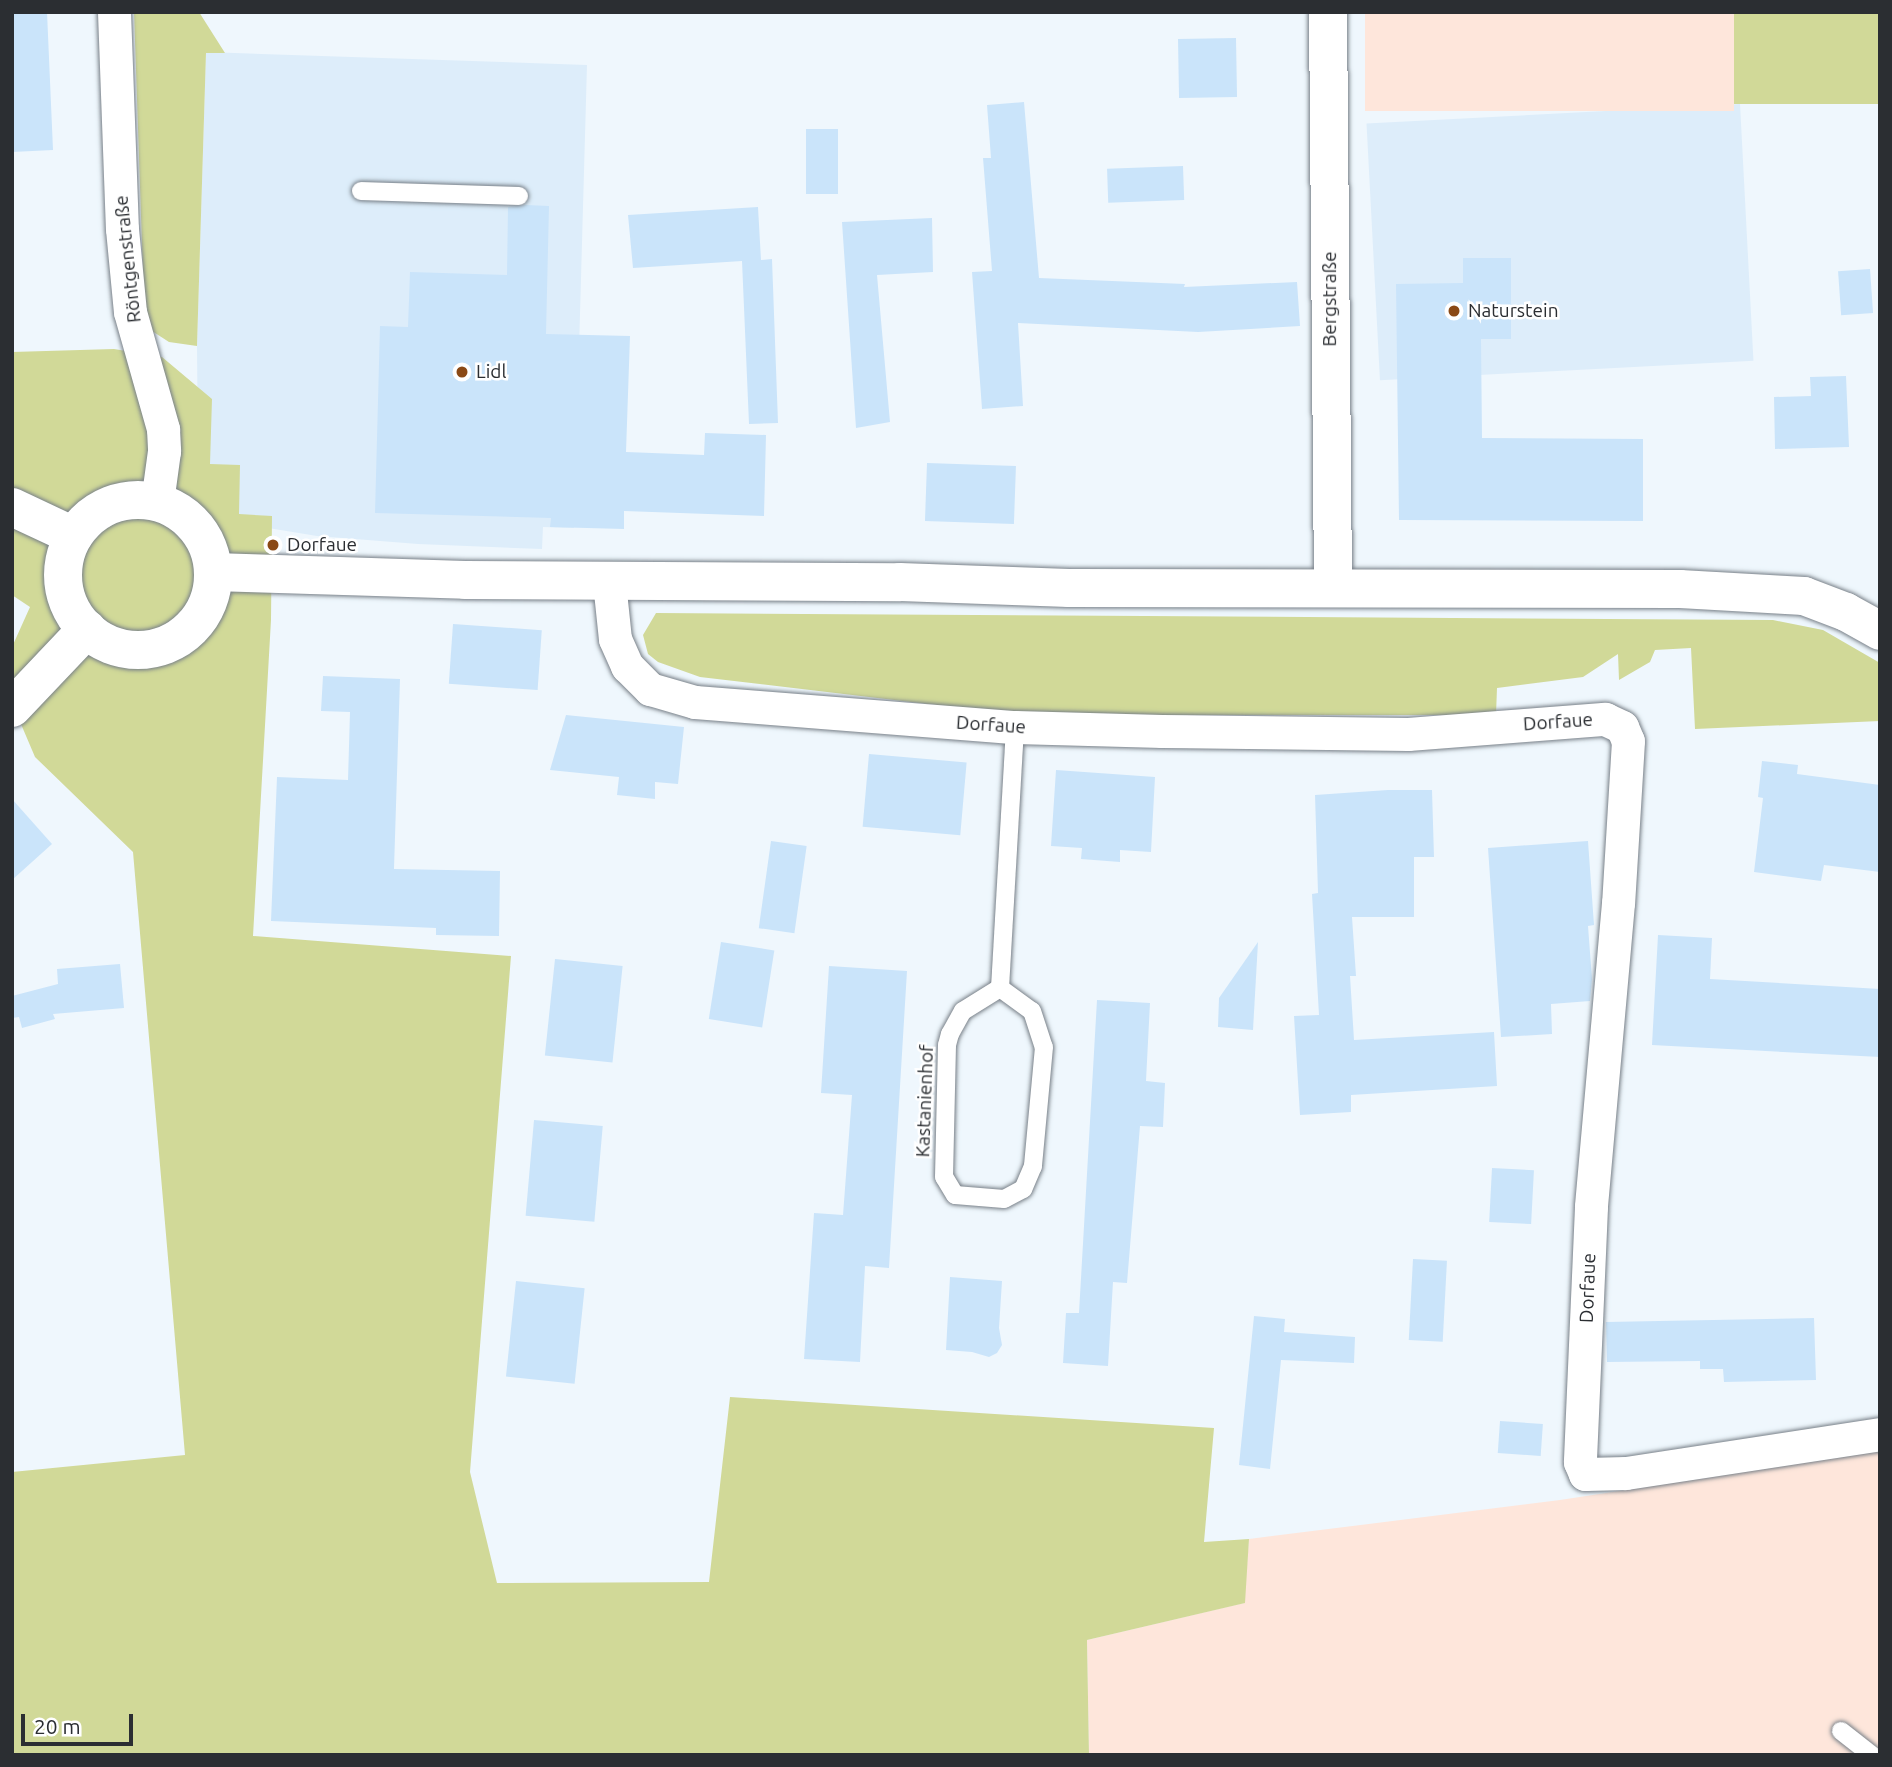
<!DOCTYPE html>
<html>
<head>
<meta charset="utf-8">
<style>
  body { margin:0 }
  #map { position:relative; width:1892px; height:1767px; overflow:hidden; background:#eff7fd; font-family:Ubuntu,sans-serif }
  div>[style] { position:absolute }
  .built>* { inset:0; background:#ddedfa; transform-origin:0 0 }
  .industrial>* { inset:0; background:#fee6db; transform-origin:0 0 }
  .green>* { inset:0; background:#d1d998; transform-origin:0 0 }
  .building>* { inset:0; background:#cae4fa; transform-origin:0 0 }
  .roads { filter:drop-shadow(0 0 2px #788088) drop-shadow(0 0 2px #788088) }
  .lane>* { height:18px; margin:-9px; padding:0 9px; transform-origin:9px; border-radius:9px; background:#fff }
  .street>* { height:33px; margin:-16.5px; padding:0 16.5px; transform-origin:16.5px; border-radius:16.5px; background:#fff }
  .secondary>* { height:38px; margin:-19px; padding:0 19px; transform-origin:19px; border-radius:19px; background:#fff }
  .secondary>.ring { margin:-19px; padding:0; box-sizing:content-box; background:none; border:38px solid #fff; border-radius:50% }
  .dots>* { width:19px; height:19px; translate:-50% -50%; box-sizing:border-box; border:4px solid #fff; border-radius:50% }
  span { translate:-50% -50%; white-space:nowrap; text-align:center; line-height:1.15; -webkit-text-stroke:5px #fff; paint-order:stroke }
  .street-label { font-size:19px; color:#2b2e32 }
  .poi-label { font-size:19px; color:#2b2e32 }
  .left { translate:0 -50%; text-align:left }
  .frame { position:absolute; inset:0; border:14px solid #2b2e32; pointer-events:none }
  .scale { position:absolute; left:21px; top:1714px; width:112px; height:32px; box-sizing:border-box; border:4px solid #2b2e32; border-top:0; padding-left:9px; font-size:21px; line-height:24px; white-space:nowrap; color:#2b2e32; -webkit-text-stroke:5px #fff; paint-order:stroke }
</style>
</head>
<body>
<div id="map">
  <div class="built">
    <div style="clip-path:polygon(206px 52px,587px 65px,574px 528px,543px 527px,542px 549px,418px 544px,317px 536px,262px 527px,239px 518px,198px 464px,197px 346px)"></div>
    <div style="left:1740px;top:104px;width:257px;height:374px;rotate:87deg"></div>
  </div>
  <div class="industrial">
    <div style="left:1365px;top:12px;width:369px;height:99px"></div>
    <div style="clip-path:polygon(1880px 1451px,1880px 1755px,1089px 1755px,1087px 1640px,1244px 1603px,1249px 1539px,1560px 1500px)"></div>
  </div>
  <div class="green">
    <div style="clip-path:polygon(134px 12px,199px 12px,225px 53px,206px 53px,197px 346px,169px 342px,152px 331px,144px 303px)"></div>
    <div style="left:1734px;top:12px;width:146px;height:92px"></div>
    <div style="clip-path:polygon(114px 349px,162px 357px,212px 399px,210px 464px,240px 465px,239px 514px,272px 516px,271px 620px,253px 936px,511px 956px,470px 1472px,497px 1583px,709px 1582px,730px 1397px,1214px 1428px,1204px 1542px,1249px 1539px,1245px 1603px,1087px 1640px,1089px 1755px,12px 1755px,12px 1472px,185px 1455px,133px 852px,35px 757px,12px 703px,12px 647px,30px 607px,12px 595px,12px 352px)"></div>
    <div style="clip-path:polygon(656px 613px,1773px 620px,1823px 630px,1880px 663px,1880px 721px,1695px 729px,1691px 648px,1655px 650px,1650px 662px,1619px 680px,1618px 654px,1583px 677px,1497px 688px,1496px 715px,1020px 715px,700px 677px,658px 662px,648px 654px,643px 635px)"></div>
  </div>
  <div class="building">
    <div style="clip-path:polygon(12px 12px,47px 12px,53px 150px,12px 152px)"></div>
    <div style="left:1236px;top:38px;width:59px;height:58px;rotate:89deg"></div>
    <div style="clip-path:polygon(1024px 102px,1039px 278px,1185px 284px,1184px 287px,1297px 282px,1300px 326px,1198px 332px,1018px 323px,1023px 406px,982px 409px,972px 272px,992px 271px,983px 158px,991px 158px,987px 105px)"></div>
    <div style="left:806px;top:129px;width:32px;height:65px"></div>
    <div style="left:1183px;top:166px;width:34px;height:76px;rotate:88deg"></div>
    <div style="clip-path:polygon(526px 205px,549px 206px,546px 334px,630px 336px,626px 452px,704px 455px,705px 433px,766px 435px,764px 516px,624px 511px,624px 529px,550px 527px,551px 518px,375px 513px,380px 326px,408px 327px,410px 272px,507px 275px,508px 207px)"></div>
    <div style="clip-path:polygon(758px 207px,761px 260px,772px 259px,778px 423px,749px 424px,742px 261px,633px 268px,628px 215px)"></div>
    <div style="clip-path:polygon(932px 218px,933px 272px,877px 275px,890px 422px,856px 428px,842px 222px)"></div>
    <div style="clip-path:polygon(1463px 258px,1511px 258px,1511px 339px,1481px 339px,1482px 438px,1643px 439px,1643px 521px,1399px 520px,1396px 284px,1463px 283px)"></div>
    <div style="left:1870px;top:269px;width:44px;height:32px;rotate:86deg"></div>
    <div style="clip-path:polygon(1846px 376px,1849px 447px,1775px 449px,1774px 397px,1811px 396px,1810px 377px)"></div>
    <div style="left:927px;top:463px;width:89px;height:58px;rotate:2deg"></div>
    <div style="left:453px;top:624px;width:89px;height:60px;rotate:4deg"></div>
    <div style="clip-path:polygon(323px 676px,400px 679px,394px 869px,500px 871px,499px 936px,436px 935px,436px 928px,271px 921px,277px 777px,348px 780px,350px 712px,321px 711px)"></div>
    <div style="clip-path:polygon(566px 715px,684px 727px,678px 784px,655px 782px,655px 799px,617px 795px,619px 777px,550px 770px)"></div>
    <div style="left:869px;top:754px;width:98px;height:73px;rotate:5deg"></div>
    <div style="clip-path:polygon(1762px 761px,1798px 765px,1797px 774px,1880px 785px,1880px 872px,1824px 865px,1821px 881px,1754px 872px,1763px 798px,1758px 797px)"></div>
    <div style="clip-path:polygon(1056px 770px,1155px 777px,1151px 852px,1120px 850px,1120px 862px,1081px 859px,1082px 848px,1051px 846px)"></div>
    <div style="clip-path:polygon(1388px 790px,1432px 790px,1434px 857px,1414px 857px,1414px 917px,1352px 917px,1356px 976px,1350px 976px,1354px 1040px,1494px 1032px,1497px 1086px,1351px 1095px,1351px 1112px,1300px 1115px,1294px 1016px,1319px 1015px,1312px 894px,1318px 893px,1315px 795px)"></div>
    <div style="clip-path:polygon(12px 799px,52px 844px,12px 880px)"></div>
    <div style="left:771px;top:841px;width:36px;height:88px;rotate:8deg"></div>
    <div style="clip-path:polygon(1588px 841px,1594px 925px,1588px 926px,1592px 979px,1590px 1001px,1551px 1004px,1552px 1034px,1501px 1037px,1488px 848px)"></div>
    <div style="clip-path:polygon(1658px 935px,1712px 938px,1710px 979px,1880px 989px,1880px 1057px,1652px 1045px)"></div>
    <div style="left:721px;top:942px;width:54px;height:78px;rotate:9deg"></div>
    <div style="clip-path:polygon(1258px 942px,1253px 1030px,1218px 1027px,1219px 998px)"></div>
    <div style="left:555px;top:959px;width:68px;height:97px;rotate:6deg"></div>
    <div style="clip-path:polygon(120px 964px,124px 1008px,53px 1014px,55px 1019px,22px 1028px,19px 1017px,12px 1018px,12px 996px,58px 984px,57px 969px)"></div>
    <div style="clip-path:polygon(829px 966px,907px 971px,889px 1268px,865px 1266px,860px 1362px,804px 1359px,814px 1213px,843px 1215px,852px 1095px,821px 1093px)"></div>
    <div style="clip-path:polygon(1097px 1000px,1150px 1003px,1146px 1081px,1165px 1083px,1163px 1127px,1140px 1126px,1127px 1283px,1113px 1282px,1108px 1366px,1063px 1363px,1066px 1313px,1079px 1313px)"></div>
    <div style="left:534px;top:1120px;width:69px;height:96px;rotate:5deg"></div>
    <div style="left:1492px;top:1168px;width:42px;height:54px;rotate:3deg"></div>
    <div style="left:1413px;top:1259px;width:34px;height:81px;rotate:3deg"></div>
    <div style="clip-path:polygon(950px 1277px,1002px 1281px,999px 1328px,1002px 1345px,997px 1353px,989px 1357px,972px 1352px,946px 1350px)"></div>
    <div style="left:516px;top:1281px;width:69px;height:96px;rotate:6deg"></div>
    <div style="clip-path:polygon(1254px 1316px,1285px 1319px,1284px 1332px,1355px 1337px,1354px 1363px,1281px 1360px,1270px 1469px,1239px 1465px)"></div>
    <div style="clip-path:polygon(1814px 1318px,1816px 1380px,1724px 1382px,1723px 1369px,1700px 1369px,1700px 1361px,1607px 1362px,1606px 1322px)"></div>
    <div style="left:1500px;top:1421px;width:43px;height:32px;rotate:4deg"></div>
  </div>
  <div class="roads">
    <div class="lane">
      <div style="left:361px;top:191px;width:158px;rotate:1.8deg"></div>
      <div style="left:1000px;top:988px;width:39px;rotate:36deg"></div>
      <div style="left:1032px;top:1011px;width:38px;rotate:72deg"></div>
      <div style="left:1044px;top:1047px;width:120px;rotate:95.3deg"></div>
      <div style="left:1033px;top:1166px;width:25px;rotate:113deg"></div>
      <div style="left:1023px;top:1189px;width:21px;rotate:152deg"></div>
      <div style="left:1004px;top:1199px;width:49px;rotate:-175.3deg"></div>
      <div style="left:955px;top:1195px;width:21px;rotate:-121deg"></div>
      <div style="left:944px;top:1177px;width:132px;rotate:-88.7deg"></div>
      <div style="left:947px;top:1045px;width:11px;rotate:-75deg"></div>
      <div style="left:950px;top:1034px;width:26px;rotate:-61deg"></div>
      <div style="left:963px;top:1011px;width:44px;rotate:-31.9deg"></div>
      <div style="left:1000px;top:988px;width:261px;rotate:-86.7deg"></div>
      <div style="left:1841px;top:1731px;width:39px;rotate:38deg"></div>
    </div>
    <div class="street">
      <div style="left:114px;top:12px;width:217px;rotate:87.9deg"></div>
      <div style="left:122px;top:229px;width:83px;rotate:84.5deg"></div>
      <div style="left:130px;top:312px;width:122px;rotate:74.2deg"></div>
      <div style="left:163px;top:429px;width:22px;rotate:87deg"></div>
      <div style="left:164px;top:451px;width:51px;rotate:97.8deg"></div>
      <div style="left:609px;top:582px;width:57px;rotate:84deg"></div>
      <div style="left:615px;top:639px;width:30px;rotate:66deg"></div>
      <div style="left:627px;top:666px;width:33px;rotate:45deg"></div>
      <div style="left:650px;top:689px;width:47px;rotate:16.1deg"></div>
      <div style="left:695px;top:702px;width:321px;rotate:4.5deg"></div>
      <div style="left:1015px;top:727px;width:147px;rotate:1.6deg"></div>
      <div style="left:1162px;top:731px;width:246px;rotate:0.7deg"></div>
      <div style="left:1408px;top:734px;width:198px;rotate:-4.4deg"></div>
      <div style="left:1605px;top:719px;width:19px;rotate:25deg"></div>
      <div style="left:1622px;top:727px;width:15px;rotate:67deg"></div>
      <div style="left:1628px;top:741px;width:162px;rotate:93.5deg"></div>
      <div style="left:1618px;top:903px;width:305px;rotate:95.1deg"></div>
      <div style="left:1591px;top:1207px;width:255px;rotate:92.5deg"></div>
      <div style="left:1580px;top:1462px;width:13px;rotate:67deg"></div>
      <div style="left:1585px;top:1474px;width:41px;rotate:-1.4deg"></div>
      <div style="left:1626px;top:1473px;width:257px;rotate:-8.7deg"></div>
    </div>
    <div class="secondary">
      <div style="left:1328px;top:12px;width:575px;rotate:89.5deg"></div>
      <div class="ring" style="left:63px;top:500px;width:112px;height:112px"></div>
      <div style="left:12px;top:507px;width:68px;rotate:25.1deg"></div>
      <div style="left:214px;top:572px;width:251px;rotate:1.8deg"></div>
      <div style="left:465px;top:580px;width:435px;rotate:0.3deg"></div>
      <div style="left:900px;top:582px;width:169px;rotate:2deg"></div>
      <div style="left:1069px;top:588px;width:611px;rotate:0.09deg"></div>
      <div style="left:1680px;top:589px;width:124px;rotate:3.2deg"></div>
      <div style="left:1804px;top:596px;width:45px;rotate:20.9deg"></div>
      <div style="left:1846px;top:612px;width:39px;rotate:29deg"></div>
      <div style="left:12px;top:708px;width:109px;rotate:-46.5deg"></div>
    </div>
  </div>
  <div class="dots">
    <div style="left:1454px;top:311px;background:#8a4915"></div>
    <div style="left:462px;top:372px;background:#8a4915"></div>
    <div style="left:273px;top:545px;background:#8a4915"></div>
  </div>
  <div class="street-label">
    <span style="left:128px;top:259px;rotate:-96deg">Röntgenstraße</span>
    <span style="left:1330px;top:299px;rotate:-90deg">Bergstraße</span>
    <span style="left:1558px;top:722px;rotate:-4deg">Dorfaue</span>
    <span style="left:991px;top:725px;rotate:4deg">Dorfaue</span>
    <span style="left:925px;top:1101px;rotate:-88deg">Kastanienhof</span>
    <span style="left:1588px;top:1288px;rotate:-88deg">Dorfaue</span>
  </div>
  <div class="poi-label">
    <span class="left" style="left:1468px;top:311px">Naturstein</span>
    <span class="left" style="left:476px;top:372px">Lidl</span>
    <span class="left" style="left:287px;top:545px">Dorfaue</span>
  </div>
  <div class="frame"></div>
  <div class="scale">20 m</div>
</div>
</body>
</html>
